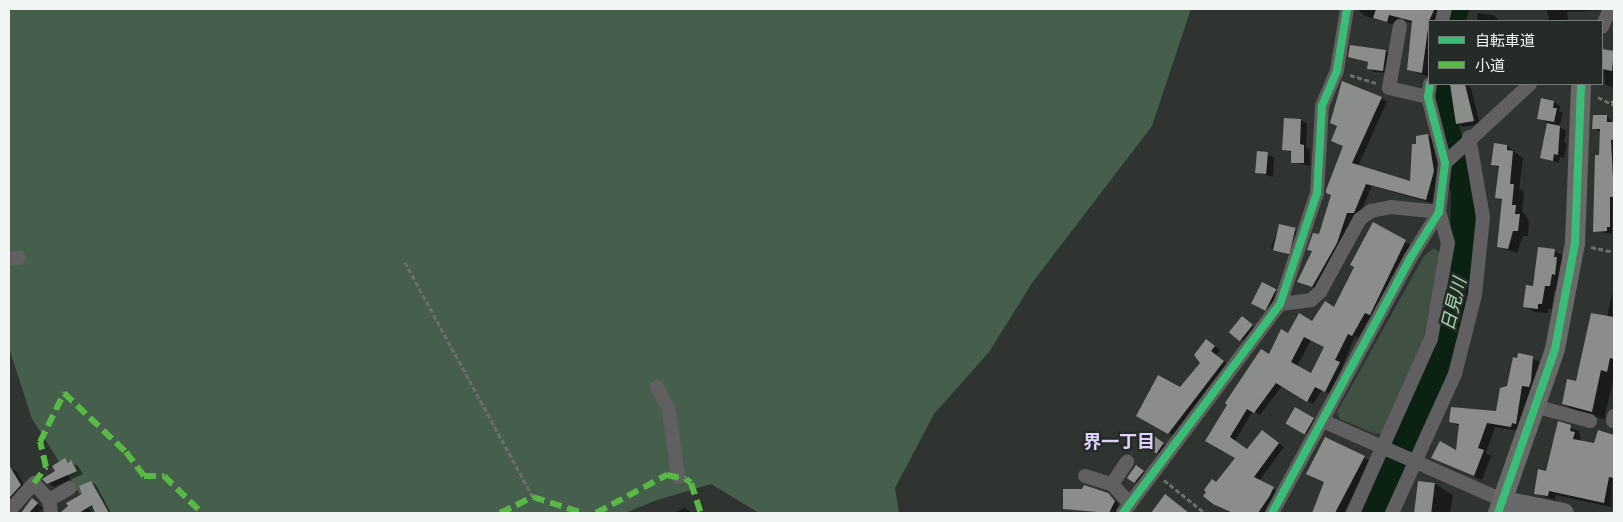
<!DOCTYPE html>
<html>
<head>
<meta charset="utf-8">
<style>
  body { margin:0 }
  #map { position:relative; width:1623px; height:522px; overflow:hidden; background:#303431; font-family:Manrope,"Noto Sans JP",sans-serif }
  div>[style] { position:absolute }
  .green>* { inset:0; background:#405143 }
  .forest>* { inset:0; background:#465e4c }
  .shadow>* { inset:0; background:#0007; transform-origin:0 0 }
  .river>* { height:25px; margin:-12.5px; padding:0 12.5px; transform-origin:12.5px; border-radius:12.5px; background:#0b2112 }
  .building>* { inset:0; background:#8a8d8a; transform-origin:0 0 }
  .path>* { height:2.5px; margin-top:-1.25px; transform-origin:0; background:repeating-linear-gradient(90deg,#6c6e6c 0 5px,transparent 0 7.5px) }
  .street>* { height:14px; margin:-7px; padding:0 7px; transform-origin:7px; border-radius:7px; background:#5f605f }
  .secondary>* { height:20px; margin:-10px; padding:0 10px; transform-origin:10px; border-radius:10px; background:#686a68 }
  .quiet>* { height:6px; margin-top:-3px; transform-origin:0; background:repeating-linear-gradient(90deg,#58b947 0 12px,transparent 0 18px) }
  .cycleway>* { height:8px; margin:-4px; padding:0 4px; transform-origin:4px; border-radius:4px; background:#3abd76 }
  span { translate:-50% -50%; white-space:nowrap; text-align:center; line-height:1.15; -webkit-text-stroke:5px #252b26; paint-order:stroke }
  .water-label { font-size:18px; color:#a7d9b2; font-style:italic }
  .neighbourhood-label { font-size:18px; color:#e0d1fc; font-weight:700 }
  .frame { position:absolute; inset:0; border:10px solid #f2f6f3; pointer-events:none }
  .legend { position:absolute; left:1428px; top:20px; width:175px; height:65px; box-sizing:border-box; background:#252b26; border:1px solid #777c78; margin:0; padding:6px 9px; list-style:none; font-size:15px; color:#f2f6f3 }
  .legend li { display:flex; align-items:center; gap:10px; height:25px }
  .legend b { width:25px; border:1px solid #777c78 }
</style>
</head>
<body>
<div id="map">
  <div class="green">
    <div style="clip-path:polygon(1434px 248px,1440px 253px,1423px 340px,1381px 434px,1375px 434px,1340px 419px,1337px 412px,1424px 256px)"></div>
  </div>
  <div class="forest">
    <div style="clip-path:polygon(9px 9px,1191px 9px,1152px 126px,1032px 283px,989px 352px,934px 414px,895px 488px,899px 513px,759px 513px,711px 484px,654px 501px,625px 513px,92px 513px,32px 419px,9px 348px)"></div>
  </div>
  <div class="shadow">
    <div style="clip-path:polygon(1357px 9px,1443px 9px,1441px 21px,1429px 21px,1429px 77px,1409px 70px,1413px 23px,1397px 19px,1395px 25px,1365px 16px)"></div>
    <div style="clip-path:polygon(1547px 9px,1608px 9px,1609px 10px,1567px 12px,1568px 21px,1549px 21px)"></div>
    <div style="clip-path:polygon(1478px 13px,1493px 15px,1500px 21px,1477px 21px)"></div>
    <div style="clip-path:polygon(1385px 51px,1391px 54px,1388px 73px,1374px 72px,1368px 68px,1369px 63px,1349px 56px)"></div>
    <div style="clip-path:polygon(1603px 51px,1614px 52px,1614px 88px,1605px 84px)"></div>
    <div style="clip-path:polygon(1451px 84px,1464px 84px,1471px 88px,1480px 124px,1463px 127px,1457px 123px)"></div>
    <div style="clip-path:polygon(1381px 98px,1387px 102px,1358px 166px,1411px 182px,1417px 146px,1427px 135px,1434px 139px,1440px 175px,1432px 203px,1372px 186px,1358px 218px,1353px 216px,1343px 247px,1319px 289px,1304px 285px,1298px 281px,1313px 252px,1309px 250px,1320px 235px,1333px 196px,1327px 193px)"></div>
    <div style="clip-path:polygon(1554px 102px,1560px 106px,1559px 111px,1563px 113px,1560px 125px,1555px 124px,1566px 131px,1564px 142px,1567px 144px,1564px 158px,1560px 157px,1559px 163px,1542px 157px,1548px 123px,1539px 118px)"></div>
    <div style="clip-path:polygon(1594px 116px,1607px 116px,1614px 124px,1612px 234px,1595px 231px,1601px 132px,1593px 128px)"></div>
    <div style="clip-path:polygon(1301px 120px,1307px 124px,1306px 147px,1310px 150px,1310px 166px,1292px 162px,1292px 153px,1283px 149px)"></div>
    <div style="clip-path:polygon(1495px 144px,1507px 146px,1523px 158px,1519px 189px,1524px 191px,1522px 210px,1529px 221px,1528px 236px,1523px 236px,1517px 253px,1499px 247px,1503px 201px,1496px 197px,1500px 169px,1492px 164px)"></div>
    <div style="clip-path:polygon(1258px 152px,1274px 157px,1273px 177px,1256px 172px)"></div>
    <div style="clip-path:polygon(evenodd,1373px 224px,1411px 245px,1376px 317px,1372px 315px,1358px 338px,1355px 336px,1331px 395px,1322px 390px,1313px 404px,1282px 386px,1260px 415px,1253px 411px,1235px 441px,1248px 450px,1268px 435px,1284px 447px,1259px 481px,1279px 492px,1266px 513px,1235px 513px,1205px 495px,1236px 458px,1207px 440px,1288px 334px,1335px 308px,1373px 224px,1311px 340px,1325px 347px,1312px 374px,1297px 366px,1311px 340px)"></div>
    <div style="left:1279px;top:225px;width:24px;height:25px;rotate:19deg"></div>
    <div style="clip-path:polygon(1555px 251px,1564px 256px,1559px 291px,1554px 290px,1552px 309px,1548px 309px,1548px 313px,1534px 312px,1525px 306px)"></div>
    <div style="clip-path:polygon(1262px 283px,1281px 294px,1272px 312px,1259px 306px)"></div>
    <div style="clip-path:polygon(1612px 293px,1614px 377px,1604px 419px,1576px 411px,1563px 404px,1577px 383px,1607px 317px)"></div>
    <div style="clip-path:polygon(1248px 321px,1259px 330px,1248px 344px,1231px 332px)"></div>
    <div style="clip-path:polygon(1212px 344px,1220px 350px,1216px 355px,1228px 364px,1174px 436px,1137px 415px,1180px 389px,1202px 363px)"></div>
    <div style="clip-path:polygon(1519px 355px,1541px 362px,1537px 391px,1530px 390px,1526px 424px,1519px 431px,1495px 427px,1486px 453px,1491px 456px,1482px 480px,1441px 462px,1457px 452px,1459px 426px,1451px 422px,1497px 412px)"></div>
    <div style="left:1296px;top:409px;width:26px;height:17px;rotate:29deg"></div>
    <div style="clip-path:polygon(1559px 423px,1579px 431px,1581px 442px,1595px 445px,1599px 432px,1614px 436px,1611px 507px,1556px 495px,1555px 500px,1535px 493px,1547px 472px)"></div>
    <div style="left:1154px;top:438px;width:14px;height:10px;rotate:34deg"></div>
    <div style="clip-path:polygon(1326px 439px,1371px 461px,1344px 513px,1313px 513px,1325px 482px)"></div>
    <div style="clip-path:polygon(65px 460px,78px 466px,83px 474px,54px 487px,48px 483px)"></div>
    <div style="clip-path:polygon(9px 468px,16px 471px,26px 489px,9px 510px)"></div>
    <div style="clip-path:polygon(1142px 470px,1149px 476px,1141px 486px,1129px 477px)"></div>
    <div style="clip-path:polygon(91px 482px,96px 485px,111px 513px,65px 513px,63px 511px,84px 494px)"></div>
    <div style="clip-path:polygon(1420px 482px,1435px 484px,1453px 495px,1450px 513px,1415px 513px)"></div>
    <div style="clip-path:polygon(1108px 494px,1119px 504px,1115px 513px,1064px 509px)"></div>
    <div style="clip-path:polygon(32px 500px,43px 508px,38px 513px,20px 513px)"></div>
    <div style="clip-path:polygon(685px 508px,692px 513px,674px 513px)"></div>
  </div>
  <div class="river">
    <div style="left:1452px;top:21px;width:13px;rotate:-72deg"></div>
    <div style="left:1374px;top:513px;width:159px;rotate:-66.3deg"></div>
    <div style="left:1438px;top:367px;width:103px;rotate:-76.5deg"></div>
    <div style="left:1462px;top:267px;width:76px;rotate:-89.2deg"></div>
    <div style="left:1463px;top:191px;width:80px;rotate:-104.6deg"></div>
    <div style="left:1443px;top:114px;width:30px;rotate:-94deg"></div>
  </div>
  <div class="building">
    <div style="clip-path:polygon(1376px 9px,1434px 10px,1429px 21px,1422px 73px,1407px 70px,1412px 21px,1389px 15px,1387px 22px,1373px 18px)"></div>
    <div style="clip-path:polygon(1350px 45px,1386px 50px,1383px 71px,1367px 69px,1368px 62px,1348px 57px)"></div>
    <div style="clip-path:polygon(1602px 49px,1614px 51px,1612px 71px,1602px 69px)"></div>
    <div style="clip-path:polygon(1342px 81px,1382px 97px,1352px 163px,1410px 181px,1412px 144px,1416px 144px,1416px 136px,1428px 134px,1434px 171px,1426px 200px,1366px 184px,1354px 213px,1347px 213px,1337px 243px,1312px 287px,1297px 282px,1312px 251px,1307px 250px,1313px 233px,1319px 234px,1331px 195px,1326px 193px,1326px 190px,1343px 146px,1331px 141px,1337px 126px,1330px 123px)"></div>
    <div style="clip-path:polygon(1450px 84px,1465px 84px,1474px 121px,1456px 124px)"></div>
    <div style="clip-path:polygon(1541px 98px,1554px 101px,1553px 108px,1557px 108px,1554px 122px,1537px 119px)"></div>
    <div style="clip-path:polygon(1593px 115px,1607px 115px,1607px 122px,1614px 122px,1614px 140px,1611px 140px,1614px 197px,1610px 197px,1610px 227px,1607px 227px,1607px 231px,1593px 232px,1595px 155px,1599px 155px,1600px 129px,1592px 129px)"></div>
    <div style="clip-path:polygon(1284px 118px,1301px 119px,1300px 144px,1304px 145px,1304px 163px,1291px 163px,1291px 151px,1282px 150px)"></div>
    <div style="clip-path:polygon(1547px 123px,1560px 126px,1558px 155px,1554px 154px,1553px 161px,1540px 158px)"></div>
    <div style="clip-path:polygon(1494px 143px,1507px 145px,1507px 150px,1513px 151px,1510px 184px,1514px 184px,1512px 205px,1516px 205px,1515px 214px,1520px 214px,1518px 231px,1513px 231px,1508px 249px,1497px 247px,1502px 199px,1495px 198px,1499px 166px,1491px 165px)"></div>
    <div style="left:1257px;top:151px;width:11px;height:22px;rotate:5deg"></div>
    <div style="clip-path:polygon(evenodd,1373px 222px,1406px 240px,1370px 315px,1365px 313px,1352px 336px,1348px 334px,1335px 360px,1340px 362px,1325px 392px,1315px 387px,1307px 402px,1276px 383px,1254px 413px,1247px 409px,1230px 437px,1247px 449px,1262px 430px,1279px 443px,1254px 477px,1274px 487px,1269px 497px,1258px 513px,1233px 513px,1213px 504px,1203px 496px,1206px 492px,1204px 490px,1212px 479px,1216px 482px,1235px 458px,1205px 441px,1227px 405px,1225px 403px,1261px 349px,1269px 354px,1281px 329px,1288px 333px,1299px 313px,1312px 321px,1325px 301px,1334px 307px,1354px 267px,1350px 265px,1373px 222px,1304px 337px,1324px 347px,1311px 373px,1291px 362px,1304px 337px)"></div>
    <div style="left:1279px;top:224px;width:17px;height:27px;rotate:13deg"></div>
    <div style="clip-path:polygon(1538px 247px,1555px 249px,1554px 257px,1557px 257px,1555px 275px,1552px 274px,1550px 286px,1545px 286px,1542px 304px,1538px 304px,1538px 309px,1523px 307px,1526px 285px,1533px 286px)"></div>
    <div style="left:1262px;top:282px;width:16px;height:24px;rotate:27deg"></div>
    <div style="clip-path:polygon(1591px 313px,1614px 317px,1614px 359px,1610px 358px,1607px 372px,1601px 370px,1592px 412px,1562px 404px,1567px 379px,1576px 381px)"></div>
    <div style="left:1242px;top:316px;width:14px;height:21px;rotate:39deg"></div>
    <div style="clip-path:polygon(1206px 339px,1215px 346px,1211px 351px,1224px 361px,1168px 434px,1136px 416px,1158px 375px,1180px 387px,1200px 363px,1194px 355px)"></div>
    <div style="clip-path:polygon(1518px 353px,1533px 356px,1531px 381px,1529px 387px,1522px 386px,1516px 424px,1512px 423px,1511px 427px,1487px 423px,1478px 448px,1484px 450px,1474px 476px,1431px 458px,1440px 441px,1456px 450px,1459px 424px,1449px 422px,1451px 407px,1496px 411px,1500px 388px,1507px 386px,1513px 357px,1517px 358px)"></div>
    <div style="left:1295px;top:407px;width:22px;height:19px;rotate:30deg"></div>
    <div style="clip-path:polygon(1558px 421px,1571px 425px,1570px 431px,1575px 432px,1573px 439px,1594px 443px,1598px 430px,1614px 435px,1614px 478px,1609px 477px,1604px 503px,1549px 491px,1548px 496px,1534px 494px,1538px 469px,1546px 471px)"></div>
    <div style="left:1154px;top:436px;width:12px;height:13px;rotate:35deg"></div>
    <div style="clip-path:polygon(1325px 437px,1365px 456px,1335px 513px,1312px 513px,1324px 482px,1306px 474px)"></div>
    <div style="clip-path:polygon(65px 458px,68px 463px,71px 460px,77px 471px,47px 484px,42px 479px,55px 471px,52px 466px)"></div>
    <div style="clip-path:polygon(9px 465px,21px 485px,10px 497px,9px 495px)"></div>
    <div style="clip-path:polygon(1136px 465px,1144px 471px,1134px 483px,1127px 478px)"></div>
    <div style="clip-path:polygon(91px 481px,109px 513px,95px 513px,92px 505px,79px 513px,60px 513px,68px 506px,66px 503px,82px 494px,79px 486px)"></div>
    <div style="left:1418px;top:481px;width:17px;height:32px;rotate:7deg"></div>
    <div style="clip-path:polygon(1084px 485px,1108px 493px,1115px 501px,1109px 513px,1063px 509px,1063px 489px,1082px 489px)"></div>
    <div style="clip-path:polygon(1165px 494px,1189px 513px,1151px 513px)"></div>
    <div style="clip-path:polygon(32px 498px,38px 503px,29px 513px,21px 513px)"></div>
  </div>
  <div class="path">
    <div style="left:1350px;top:75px;width:27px;rotate:17deg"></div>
    <div style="left:1598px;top:97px;width:18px;rotate:27deg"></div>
    <div style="left:1591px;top:247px;width:24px;rotate:12deg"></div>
    <div style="left:405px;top:262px;width:268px;rotate:61.4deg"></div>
    <div style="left:1164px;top:480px;width:53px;rotate:38.8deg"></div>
  </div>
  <div class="street">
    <div style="left:1442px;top:21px;width:12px;rotate:-76deg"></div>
    <div style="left:1400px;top:26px;width:63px;rotate:100.1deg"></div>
    <div style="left:1389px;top:88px;width:40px;rotate:13deg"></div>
    <div style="left:1602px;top:27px;width:20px;rotate:-66deg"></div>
    <div style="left:1445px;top:163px;width:116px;rotate:-42.9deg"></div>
    <div style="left:9px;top:259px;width:10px;rotate:-6deg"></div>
    <div style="left:1280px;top:304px;width:31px;rotate:-7deg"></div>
    <div style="left:1311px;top:300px;width:12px;rotate:-42deg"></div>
    <div style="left:1320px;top:292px;width:83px;rotate:-61.3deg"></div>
    <div style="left:1360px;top:219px;width:14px;rotate:-36deg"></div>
    <div style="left:1371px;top:211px;width:20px;rotate:-11deg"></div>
    <div style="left:1391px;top:207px;width:48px;rotate:5.9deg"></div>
    <div style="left:657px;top:387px;width:26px;rotate:62deg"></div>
    <div style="left:669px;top:410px;width:68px;rotate:82.3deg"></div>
    <div style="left:1538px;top:407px;width:54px;rotate:15.1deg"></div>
    <div style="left:1323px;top:421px;width:198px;rotate:23.8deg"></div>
    <div style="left:1613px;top:421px;width:5px;rotate:-79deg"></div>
    <div style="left:1085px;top:476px;width:28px;rotate:17deg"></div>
    <div style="left:1112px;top:484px;width:27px;rotate:48deg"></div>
    <div style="left:1112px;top:484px;width:27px;rotate:-56deg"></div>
    <div style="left:49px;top:500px;width:24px;rotate:-30deg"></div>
    <div style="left:9px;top:511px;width:38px;rotate:-48deg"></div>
    <div style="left:34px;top:483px;width:23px;rotate:49deg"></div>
    <div style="left:49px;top:500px;width:13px;rotate:81deg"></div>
    <div style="left:1123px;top:513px;width:261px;rotate:-53.1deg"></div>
    <div style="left:1280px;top:304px;width:117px;rotate:-71.6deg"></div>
    <div style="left:1317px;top:193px;width:87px;rotate:-86.7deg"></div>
    <div style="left:1322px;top:106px;width:39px;rotate:-67deg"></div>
    <div style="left:1337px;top:70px;width:62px;rotate:-80.7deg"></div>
    <div style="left:1272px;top:513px;width:291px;rotate:-61.5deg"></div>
    <div style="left:1411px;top:257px;width:53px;rotate:-58.1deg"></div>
    <div style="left:1439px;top:212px;width:49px;rotate:-83deg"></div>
    <div style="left:1445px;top:163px;width:68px;rotate:-104.4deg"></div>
    <div style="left:1428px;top:97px;width:13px;rotate:-81deg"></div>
    <div style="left:1353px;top:513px;width:191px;rotate:-65.9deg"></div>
    <div style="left:1431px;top:339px;width:97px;rotate:-80deg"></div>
    <div style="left:1448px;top:243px;width:32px;rotate:-106deg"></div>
    <div style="left:1392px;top:513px;width:153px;rotate:-65.6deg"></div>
    <div style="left:1455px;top:374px;width:81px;rotate:-75.8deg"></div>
    <div style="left:1475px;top:295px;width:78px;rotate:-84.1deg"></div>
    <div style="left:1483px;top:217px;width:81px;rotate:-99.9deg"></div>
  </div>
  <div class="secondary">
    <div style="left:1504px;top:501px;width:61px;rotate:11.3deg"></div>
    <div style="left:1498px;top:513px;width:174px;rotate:-70.8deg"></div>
    <div style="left:1555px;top:349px;width:108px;rotate:-79.3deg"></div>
    <div style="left:1575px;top:243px;width:159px;rotate:-87.8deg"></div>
  </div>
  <div class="quiet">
    <div style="left:1612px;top:104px;width:2px;rotate:-27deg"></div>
    <div style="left:34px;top:483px;width:20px;rotate:-53deg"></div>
    <div style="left:46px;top:467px;width:26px;rotate:-103deg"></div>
    <div style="left:40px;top:442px;width:55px;rotate:-63.9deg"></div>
    <div style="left:64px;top:393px;width:86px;rotate:43.6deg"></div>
    <div style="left:126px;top:452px;width:30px;rotate:53deg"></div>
    <div style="left:144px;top:476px;width:20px"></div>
    <div style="left:164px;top:476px;width:53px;rotate:44.2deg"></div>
    <div style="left:500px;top:513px;width:37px;rotate:-26deg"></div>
    <div style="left:533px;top:497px;width:52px;rotate:17.7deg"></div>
    <div style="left:596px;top:513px;width:81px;rotate:-28.2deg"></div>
    <div style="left:667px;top:475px;width:19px;rotate:12deg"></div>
    <div style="left:686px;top:479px;width:6px;rotate:39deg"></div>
    <div style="left:691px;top:483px;width:32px;rotate:72deg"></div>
  </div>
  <div class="cycleway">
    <div style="left:1123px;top:513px;width:261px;rotate:-53.1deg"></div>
    <div style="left:1280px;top:304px;width:117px;rotate:-71.6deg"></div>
    <div style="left:1317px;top:193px;width:87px;rotate:-86.7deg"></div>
    <div style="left:1322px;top:106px;width:39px;rotate:-67deg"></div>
    <div style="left:1337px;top:70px;width:62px;rotate:-80.7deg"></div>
    <div style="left:1272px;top:513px;width:291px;rotate:-61.5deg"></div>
    <div style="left:1411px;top:257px;width:53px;rotate:-58.1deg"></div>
    <div style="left:1439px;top:212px;width:49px;rotate:-83deg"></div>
    <div style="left:1445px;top:163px;width:68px;rotate:-104.4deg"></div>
    <div style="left:1428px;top:97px;width:13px;rotate:-81deg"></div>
    <div style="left:1498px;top:513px;width:174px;rotate:-70.8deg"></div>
    <div style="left:1555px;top:349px;width:108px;rotate:-79.3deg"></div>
    <div style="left:1575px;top:243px;width:159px;rotate:-87.8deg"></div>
  </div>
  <div class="water-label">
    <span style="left:1453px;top:304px;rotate:-76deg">日見川</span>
  </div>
  <div class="neighbourhood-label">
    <span style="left:1119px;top:441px">界一丁目</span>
  </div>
  <div class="frame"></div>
  <ul class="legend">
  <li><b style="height:6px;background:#3abd76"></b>自転車道</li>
  <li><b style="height:6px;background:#58b947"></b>小道</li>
  </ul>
</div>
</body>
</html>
